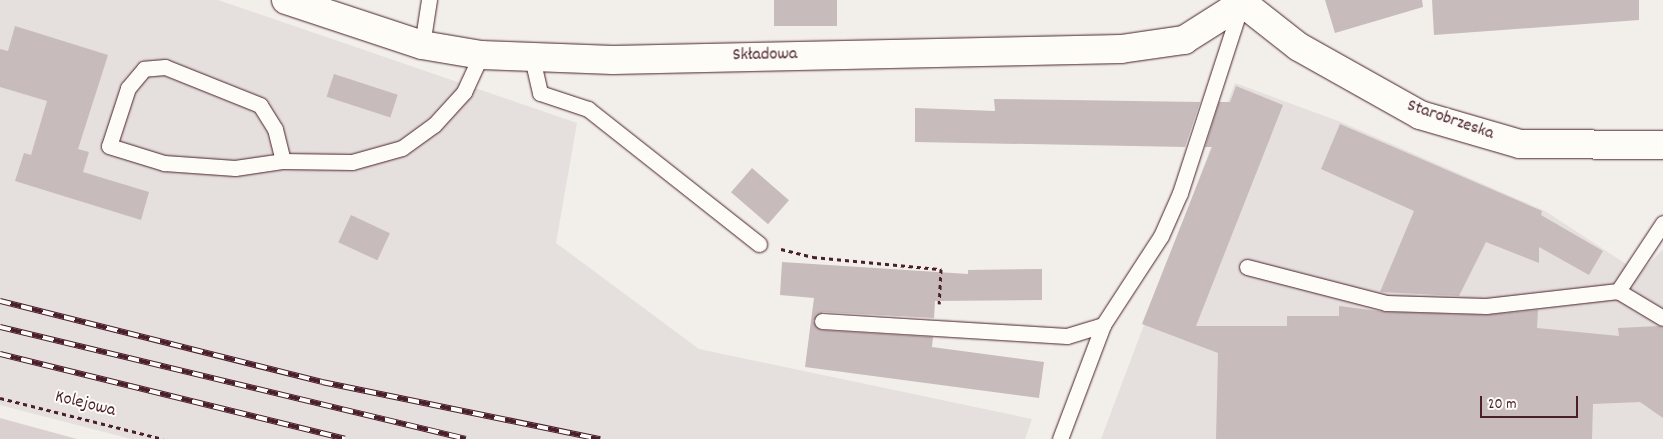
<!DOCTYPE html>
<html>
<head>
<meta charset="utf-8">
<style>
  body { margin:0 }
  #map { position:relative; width:1663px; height:439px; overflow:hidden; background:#f2efeb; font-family:Dekko,sans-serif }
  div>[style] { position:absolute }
  .built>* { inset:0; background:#e5dfdd }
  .green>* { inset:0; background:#d9d0cf }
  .building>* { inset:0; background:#c8bbbb; transform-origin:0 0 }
  .path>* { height:3px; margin-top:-1.5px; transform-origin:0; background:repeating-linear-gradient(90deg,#4a1f2b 0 4px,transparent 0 8px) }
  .roads { filter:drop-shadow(0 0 1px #4a1f2b) drop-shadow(0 0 1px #4a1f2b) }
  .service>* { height:15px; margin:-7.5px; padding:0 7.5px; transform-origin:7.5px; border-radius:7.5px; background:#fdfcf7 }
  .minor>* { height:28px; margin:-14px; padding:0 14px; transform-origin:14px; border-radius:14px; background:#fdfcf7 }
  .tertiary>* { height:28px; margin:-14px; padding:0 14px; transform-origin:14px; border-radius:14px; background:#fdfcf7 }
  .rail>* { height:5.5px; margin-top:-2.75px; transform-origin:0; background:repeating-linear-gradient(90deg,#fdfcf7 0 11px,#4a1f2b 0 22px); box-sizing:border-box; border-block:1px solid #4a1f2b }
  span { translate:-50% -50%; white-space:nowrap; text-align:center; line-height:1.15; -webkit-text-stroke:4px #fdfcf7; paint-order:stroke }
  .street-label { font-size:18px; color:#4a1f2b }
  .scale { position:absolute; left:1480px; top:396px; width:98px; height:22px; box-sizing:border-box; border:2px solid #4a1f2b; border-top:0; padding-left:6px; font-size:15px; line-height:18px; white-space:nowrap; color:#4a1f2b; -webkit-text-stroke:4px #fdfcf7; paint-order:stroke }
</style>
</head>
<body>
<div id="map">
  <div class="built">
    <div style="clip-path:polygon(0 0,218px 0,577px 123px,556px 243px,699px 349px,1032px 419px,1025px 439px,131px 439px,0 405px)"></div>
    <div style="clip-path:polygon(1235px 83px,1341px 122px,1545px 211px,1640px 273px,1663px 249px,1663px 439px,1101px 439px)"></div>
  </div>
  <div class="green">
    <div style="clip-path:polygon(0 418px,77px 439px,0 439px)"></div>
  </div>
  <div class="building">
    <div style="left:774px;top:0;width:63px;height:26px"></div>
    <div style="clip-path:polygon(1325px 0,1422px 0,1423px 7px,1335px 33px)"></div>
    <div style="clip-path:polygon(1432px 0,1639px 0,1639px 20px,1434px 35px)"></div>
    <div style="clip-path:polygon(15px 26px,108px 55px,78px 149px,89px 152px,83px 172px,149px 192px,141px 220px,15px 181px,24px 153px,31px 155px,47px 101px,0 87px,0 49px,8px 51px)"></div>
    <div style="left:334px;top:74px;width:67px;height:24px;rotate:18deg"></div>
    <div style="clip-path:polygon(1236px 86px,1283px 105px,1196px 326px,1287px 326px,1287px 316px,1339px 316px,1339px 306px,1386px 312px,1486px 315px,1538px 310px,1537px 328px,1619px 336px,1618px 328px,1659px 326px,1663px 327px,1663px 418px,1640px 402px,1593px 404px,1592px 439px,1216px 439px,1218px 353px,1142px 324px,1212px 147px,1205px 147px,1219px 102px,1230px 102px)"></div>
    <div style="clip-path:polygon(994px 99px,1069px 100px,1200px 102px,1185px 147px,915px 142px,915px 108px,995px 111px)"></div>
    <div style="clip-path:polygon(1340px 124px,1542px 211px,1541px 215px,1603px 251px,1589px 275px,1539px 247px,1539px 263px,1486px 242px,1459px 296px,1380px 292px,1414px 211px,1321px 169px)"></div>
    <div style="left:752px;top:168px;width:49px;height:32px;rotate:41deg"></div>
    <div style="left:351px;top:215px;width:43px;height:30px;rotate:25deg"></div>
    <div style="clip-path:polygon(782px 262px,968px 274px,968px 270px,1042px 269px,1042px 300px,935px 301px,934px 318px,823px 312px,813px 321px,821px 330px,933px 337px,932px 347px,1044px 362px,1039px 398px,805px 367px,814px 298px,780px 295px)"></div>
  </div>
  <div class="path">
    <div style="left:781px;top:249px;width:33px;rotate:14deg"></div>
    <div style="left:813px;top:257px;width:129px;rotate:5.4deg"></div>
    <div style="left:941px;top:269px;width:35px;rotate:93deg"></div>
    <div style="left:0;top:398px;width:168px;rotate:14.1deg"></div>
  </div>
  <div class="roads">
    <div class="service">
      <div style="left:422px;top:45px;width:46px;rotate:-81.2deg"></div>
      <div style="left:532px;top:58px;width:36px;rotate:77deg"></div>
      <div style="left:540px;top:93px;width:51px;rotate:18.4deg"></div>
      <div style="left:588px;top:109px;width:218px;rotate:38.3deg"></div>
      <div style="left:283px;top:161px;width:33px;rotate:-104deg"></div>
      <div style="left:275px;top:129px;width:28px;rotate:-122deg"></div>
      <div style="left:260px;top:105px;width:102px;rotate:-158.2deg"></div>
      <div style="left:165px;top:67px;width:21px;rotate:175deg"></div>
      <div style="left:144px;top:69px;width:25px;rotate:130deg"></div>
      <div style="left:128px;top:88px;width:61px;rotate:108.1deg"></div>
      <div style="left:109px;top:146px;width:58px;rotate:17.2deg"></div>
      <div style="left:164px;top:163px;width:71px;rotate:4deg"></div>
      <div style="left:235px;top:168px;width:49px;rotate:-8.3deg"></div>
      <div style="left:283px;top:161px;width:69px;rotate:0.8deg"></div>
      <div style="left:352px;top:162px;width:52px;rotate:-15.6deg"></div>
      <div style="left:402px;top:148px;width:39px;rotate:-36deg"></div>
      <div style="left:434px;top:125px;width:45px;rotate:-47.7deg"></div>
      <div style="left:464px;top:92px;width:41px;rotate:-65.3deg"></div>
      <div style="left:1663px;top:223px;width:82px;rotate:123.5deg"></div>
      <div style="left:1618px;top:291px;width:52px;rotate:31deg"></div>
      <div style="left:1247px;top:267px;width:144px;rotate:14.5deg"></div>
      <div style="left:1386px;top:303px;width:100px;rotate:1.7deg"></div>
      <div style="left:1486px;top:306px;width:133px;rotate:-6.5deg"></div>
      <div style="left:822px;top:321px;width:245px;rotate:3.5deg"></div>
      <div style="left:1067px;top:336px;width:38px;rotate:-17deg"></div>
      <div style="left:1103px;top:325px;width:106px;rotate:-56.9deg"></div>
      <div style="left:1161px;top:236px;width:47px;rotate:-66.2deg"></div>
      <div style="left:1180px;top:193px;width:198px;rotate:-72deg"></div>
      <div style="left:1060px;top:439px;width:122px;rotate:-69.3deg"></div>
    </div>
    <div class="minor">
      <div style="left:286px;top:0;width:143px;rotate:18.3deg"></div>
      <div style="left:422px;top:45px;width:60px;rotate:9.6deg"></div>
      <div style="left:481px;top:55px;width:132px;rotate:2.2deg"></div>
      <div style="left:613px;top:60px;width:508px;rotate:-1.24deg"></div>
      <div style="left:1121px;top:49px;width:64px;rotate:-8.1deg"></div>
      <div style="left:1184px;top:40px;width:67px;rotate:-32.3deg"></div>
    </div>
    <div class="tertiary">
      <div style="left:1239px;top:0;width:76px;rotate:38.1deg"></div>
      <div style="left:1299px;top:47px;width:139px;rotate:29.3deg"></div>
      <div style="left:1420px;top:115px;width:104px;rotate:16.2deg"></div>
      <div style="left:1520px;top:144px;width:143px;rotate:0.4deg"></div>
    </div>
  </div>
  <div class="rail">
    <div style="left:0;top:301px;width:332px;rotate:14.1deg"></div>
    <div style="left:322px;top:382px;width:284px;rotate:11.6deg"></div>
    <div style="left:0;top:327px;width:479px;rotate:13.5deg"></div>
    <div style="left:0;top:354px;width:355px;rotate:13.8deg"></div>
  </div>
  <div class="street-label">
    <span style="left:765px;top:56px;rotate:-1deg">Składowa</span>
    <span style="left:1450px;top:121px;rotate:19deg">Starobrzeska</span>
    <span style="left:85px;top:405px;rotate:14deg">Kolejowa</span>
  </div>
  <div class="scale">20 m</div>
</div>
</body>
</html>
